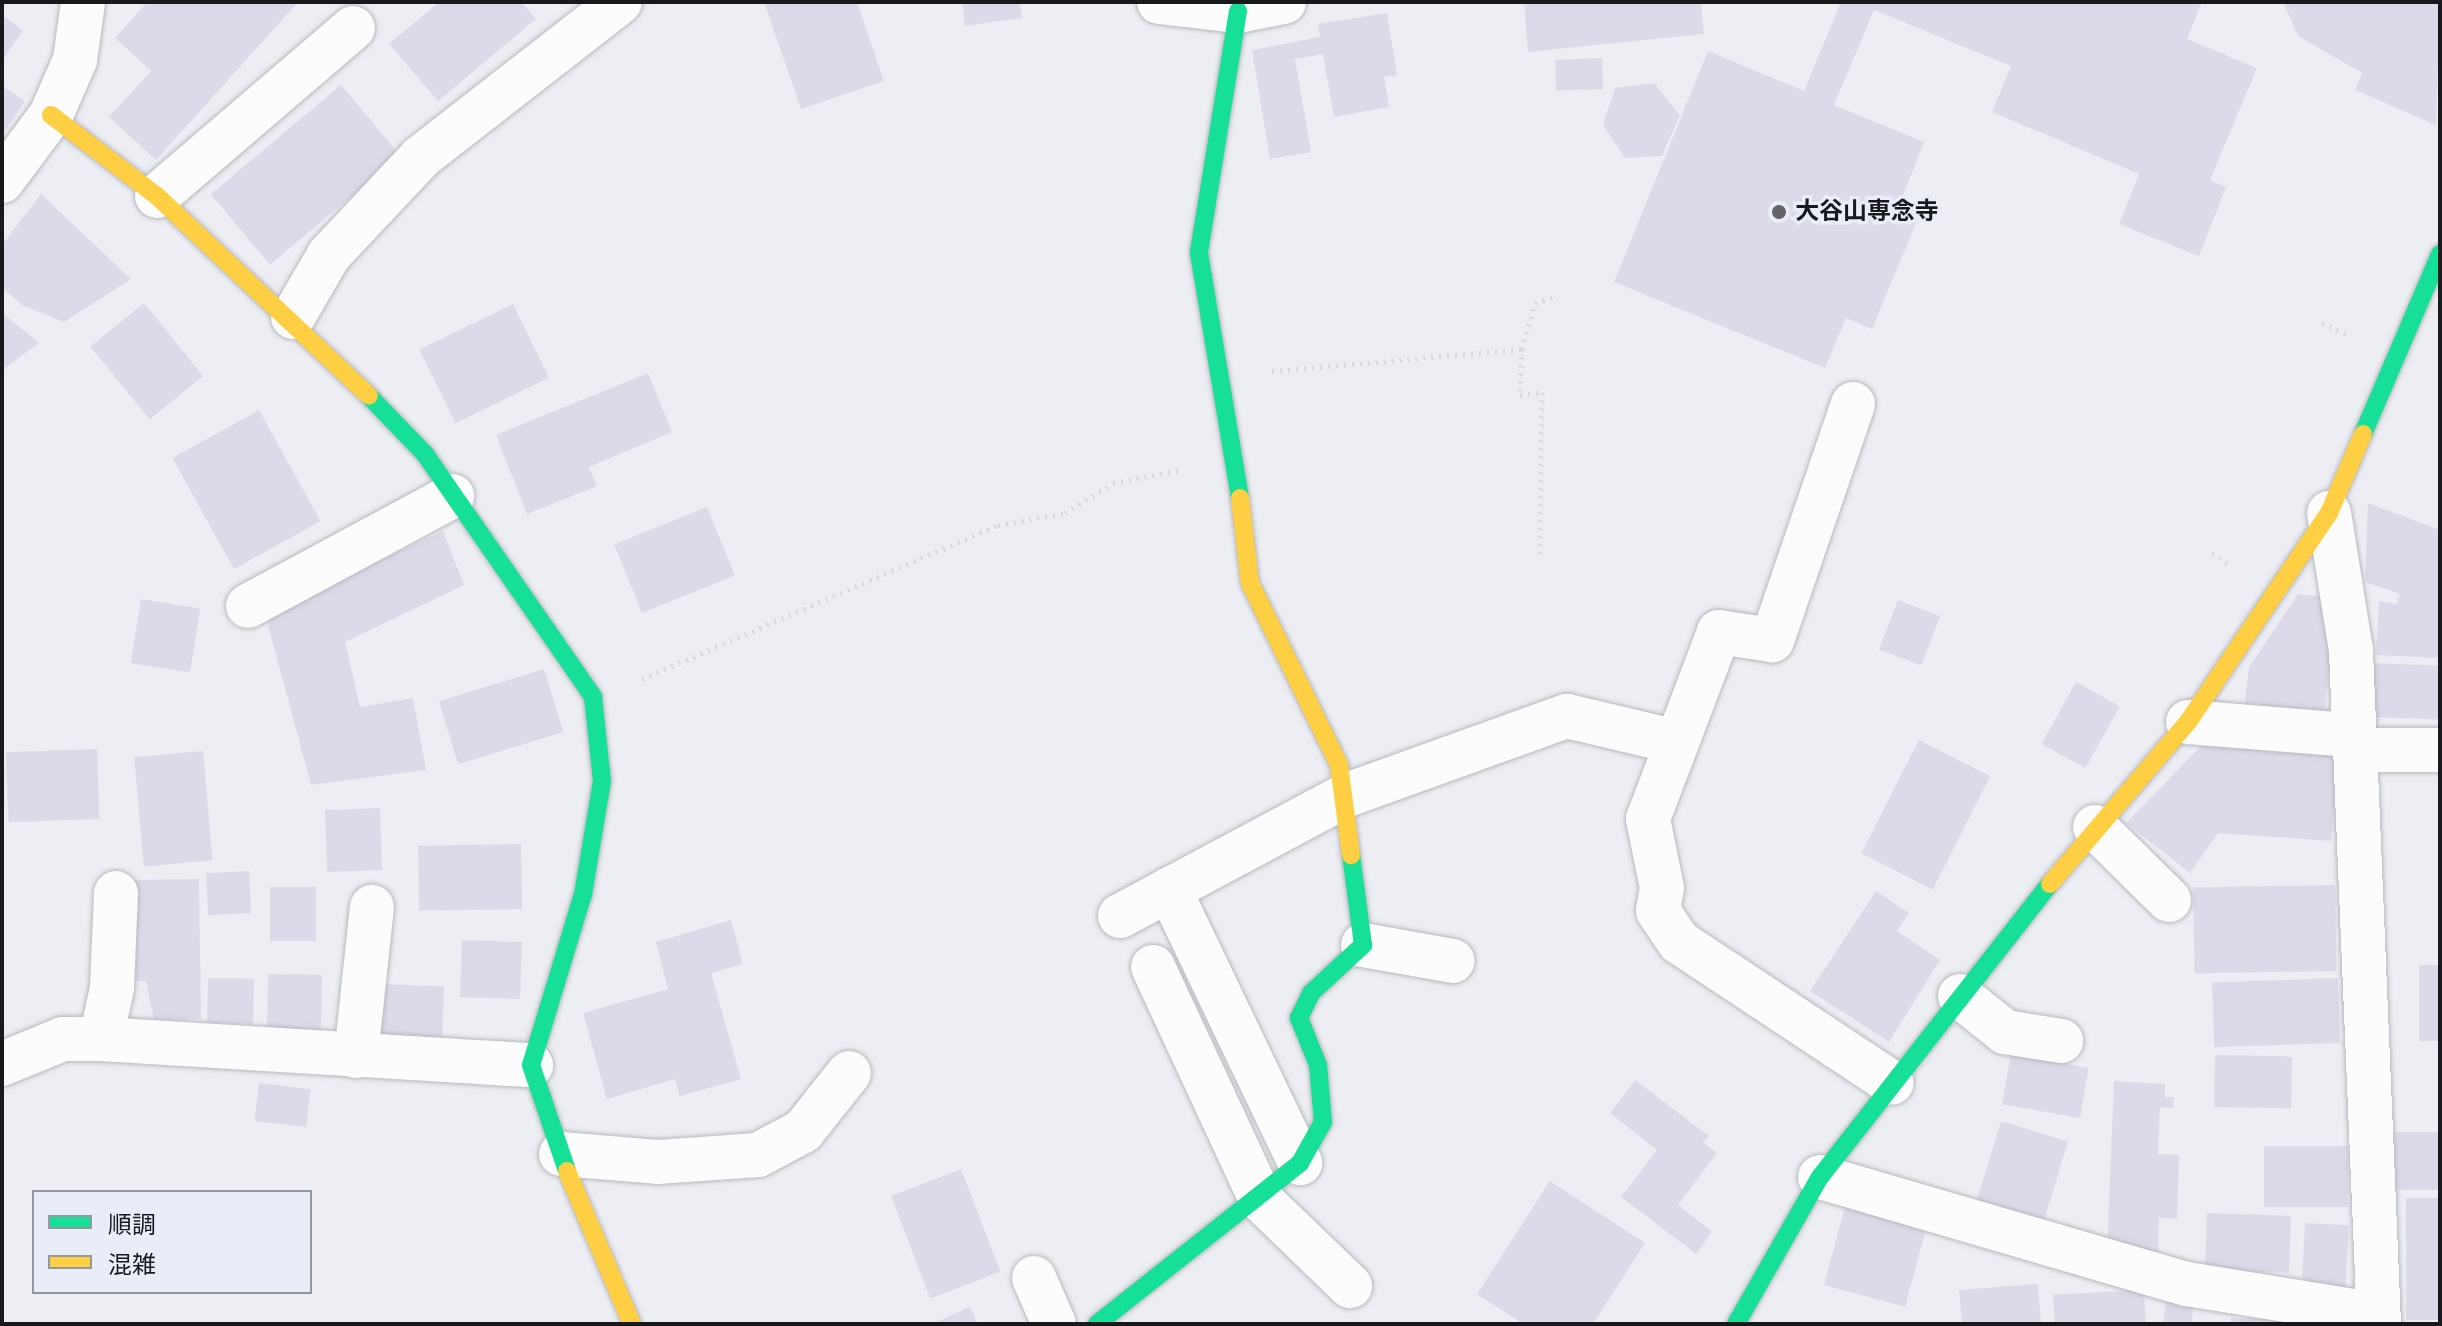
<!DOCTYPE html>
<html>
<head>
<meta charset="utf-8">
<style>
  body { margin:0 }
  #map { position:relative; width:2442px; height:1326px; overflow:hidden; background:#eceef4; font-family:"Fira Sans Condensed","Noto Sans JP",sans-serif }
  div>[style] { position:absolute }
  .building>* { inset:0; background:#dcdae9; transform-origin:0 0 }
  .path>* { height:5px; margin-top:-2.5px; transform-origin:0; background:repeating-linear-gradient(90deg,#d8d9da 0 2px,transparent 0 8px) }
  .roads { filter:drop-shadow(0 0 2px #b7b9bd) drop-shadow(0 0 2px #b7b9bd) }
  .street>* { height:44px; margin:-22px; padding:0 22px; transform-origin:22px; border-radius:22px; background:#fcfcfd }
  .fast>* { height:18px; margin:-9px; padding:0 9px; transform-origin:9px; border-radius:9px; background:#16e098 }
  .slow>* { height:18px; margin:-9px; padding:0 9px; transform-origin:9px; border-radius:9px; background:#ffcf43 }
  .dots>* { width:22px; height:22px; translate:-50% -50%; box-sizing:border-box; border:4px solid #e8edf7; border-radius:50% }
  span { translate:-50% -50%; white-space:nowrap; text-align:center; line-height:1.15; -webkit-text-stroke:7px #e8edf7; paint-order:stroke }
  .poi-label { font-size:24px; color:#17191c; font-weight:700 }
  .left { translate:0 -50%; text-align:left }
  .frame { position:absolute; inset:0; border:4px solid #17191c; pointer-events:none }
  .legend { position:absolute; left:32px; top:1190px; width:280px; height:104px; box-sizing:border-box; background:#e8edf7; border:2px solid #94989f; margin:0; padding:10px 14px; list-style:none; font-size:24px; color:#17191c }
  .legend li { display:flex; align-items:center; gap:16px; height:40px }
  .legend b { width:40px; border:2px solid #94989f }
</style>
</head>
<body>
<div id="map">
  <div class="building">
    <div style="clip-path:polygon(147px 2px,298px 2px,156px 160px,109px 117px,151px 71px,115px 38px)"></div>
    <div style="clip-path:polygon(439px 2px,521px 2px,536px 19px,438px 101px,389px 44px)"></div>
    <div style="clip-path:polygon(764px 2px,857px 2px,884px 81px,801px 109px)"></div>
    <div style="clip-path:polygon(962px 2px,1020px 2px,1022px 18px,965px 26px)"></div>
    <div style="clip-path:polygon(1524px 2px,1701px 2px,1704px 34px,1528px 52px)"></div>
    <div style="clip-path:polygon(1841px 2px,2202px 2px,2187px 39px,2257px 68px,2210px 180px,2226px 187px,2199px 256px,2119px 224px,2139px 174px,1992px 112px,2011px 66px,1874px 10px,1834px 105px,1924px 142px,1900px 203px,1921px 211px,1872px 329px,1846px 318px,1825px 368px,1614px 282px,1708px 51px,1804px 91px)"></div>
    <div style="clip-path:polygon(2283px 2px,2440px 2px,2436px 125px,2355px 90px,2362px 73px,2298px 36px)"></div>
    <div style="clip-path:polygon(1387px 13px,1397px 75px,1384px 77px,1389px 107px,1334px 117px,1323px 54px,1295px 59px,1311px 152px,1270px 159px,1252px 50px,1320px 37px,1318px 24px)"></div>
    <div style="clip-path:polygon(2px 15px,23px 30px,2px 61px)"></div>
    <div style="left:1602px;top:58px;width:31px;height:47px;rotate:88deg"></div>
    <div style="clip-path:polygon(1654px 83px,1680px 115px,1662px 156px,1625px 158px,1603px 125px,1615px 88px)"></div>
    <div style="left:341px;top:85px;width:92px;height:170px;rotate:50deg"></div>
    <div style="clip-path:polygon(2px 86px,25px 101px,2px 135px)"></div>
    <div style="clip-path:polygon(41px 194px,131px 279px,64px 322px,22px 305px,2px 287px,2px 245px)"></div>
    <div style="left:144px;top:303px;width:94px;height:69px;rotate:51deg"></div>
    <div style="left:513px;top:304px;width:82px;height:104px;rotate:64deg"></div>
    <div style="clip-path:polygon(2px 313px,39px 343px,2px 370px)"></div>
    <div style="clip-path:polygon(648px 373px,672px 432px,589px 467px,597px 486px,527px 514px,496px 435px)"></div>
    <div style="left:259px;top:410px;width:127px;height:99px;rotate:61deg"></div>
    <div style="clip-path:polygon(2368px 503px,2440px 530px,2440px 658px,2376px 655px,2379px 601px,2397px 604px,2400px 594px,2365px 582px)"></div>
    <div style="left:707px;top:507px;width:74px;height:100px;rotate:68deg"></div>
    <div style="clip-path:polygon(443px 531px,464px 585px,345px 642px,360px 707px,413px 698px,426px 770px,311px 785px,265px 614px)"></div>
    <div style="clip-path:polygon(2298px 594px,2335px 598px,2324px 721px,2243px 716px,2249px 667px)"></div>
    <div style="left:141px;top:599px;width:60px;height:65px;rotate:9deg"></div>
    <div style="left:1898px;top:600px;width:45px;height:53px;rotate:21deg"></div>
    <div style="left:2368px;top:663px;width:72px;height:54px;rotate:2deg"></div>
    <div style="left:544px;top:669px;width:66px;height:110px;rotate:73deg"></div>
    <div style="left:2076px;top:682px;width:50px;height:71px;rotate:29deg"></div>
    <div style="clip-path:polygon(2212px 735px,2340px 749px,2331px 841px,2218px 833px,2190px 873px,2126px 823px)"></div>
    <div style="left:1919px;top:740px;width:80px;height:127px;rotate:27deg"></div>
    <div style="left:97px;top:749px;width:70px;height:91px;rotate:88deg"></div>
    <div style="left:203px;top:751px;width:110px;height:69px;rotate:85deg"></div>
    <div style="left:380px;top:808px;width:62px;height:55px;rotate:88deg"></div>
    <div style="left:521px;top:844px;width:65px;height:103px;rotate:89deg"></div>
    <div style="left:249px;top:871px;width:42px;height:43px;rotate:87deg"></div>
    <div style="clip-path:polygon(199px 879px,201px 1019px,154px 1020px,146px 981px,136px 981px,134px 880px)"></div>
    <div style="left:2335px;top:885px;width:86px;height:142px;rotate:89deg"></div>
    <div style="left:270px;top:887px;width:46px;height:54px"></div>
    <div style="clip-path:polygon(1876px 891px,1909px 913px,1897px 931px,1940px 960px,1889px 1042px,1810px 991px)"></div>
    <div style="clip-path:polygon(731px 920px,743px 964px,711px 973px,741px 1079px,680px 1096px,675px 1079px,607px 1099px,583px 1013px,668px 989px,656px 942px)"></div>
    <div style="left:462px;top:940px;width:60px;height:57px;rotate:2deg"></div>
    <div style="left:2419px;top:965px;width:21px;height:76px"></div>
    <div style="left:268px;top:974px;width:54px;height:58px;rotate:1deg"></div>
    <div style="left:208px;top:978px;width:46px;height:45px;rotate:1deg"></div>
    <div style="left:2338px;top:978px;width:65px;height:126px;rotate:88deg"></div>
    <div style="left:380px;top:984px;width:64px;height:51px;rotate:2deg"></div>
    <div style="left:2011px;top:1054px;width:79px;height:51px;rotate:10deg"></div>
    <div style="left:2215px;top:1055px;width:77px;height:52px;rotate:1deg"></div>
    <div style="clip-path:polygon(1635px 1080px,1709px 1136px,1703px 1142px,1717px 1153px,1678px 1205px,1712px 1232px,1696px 1254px,1621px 1197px,1657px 1150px,1610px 1113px)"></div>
    <div style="clip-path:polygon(2114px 1081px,2165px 1084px,2165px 1097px,2174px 1097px,2173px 1108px,2160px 1107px,2158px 1154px,2179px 1155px,2177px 1219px,2159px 1218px,2158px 1256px,2107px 1254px)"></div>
    <div style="left:259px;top:1083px;width:52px;height:38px;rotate:7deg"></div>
    <div style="left:2001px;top:1121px;width:70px;height:88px;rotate:17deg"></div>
    <div style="left:2395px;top:1132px;width:45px;height:58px"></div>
    <div style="left:2264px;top:1146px;width:84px;height:61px"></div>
    <div style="left:961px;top:1169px;width:110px;height:75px;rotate:69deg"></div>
    <div style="clip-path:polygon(1550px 1181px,1645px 1243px,1593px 1324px,1523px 1324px,1477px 1294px)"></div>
    <div style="left:2406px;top:1198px;width:34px;height:122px"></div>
    <div style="left:1846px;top:1203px;width:84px;height:85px;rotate:15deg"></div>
    <div style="left:2207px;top:1213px;width:84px;height:57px;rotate:2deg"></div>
    <div style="left:2305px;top:1223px;width:44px;height:63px;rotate:3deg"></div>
    <div style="clip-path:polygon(2038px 1284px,2041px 1324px,1962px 1324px,1959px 1290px)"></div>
    <div style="left:2144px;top:1290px;width:34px;height:91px;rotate:87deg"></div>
    <div style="clip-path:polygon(2166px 1299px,2193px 1301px,2192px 1324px,2163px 1324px)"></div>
    <div style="clip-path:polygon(970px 1307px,978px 1324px,932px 1324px)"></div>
    <div style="clip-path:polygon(2231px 1318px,2289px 1320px,2289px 1324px,2231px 1324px)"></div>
  </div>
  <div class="path">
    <div style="left:2322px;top:323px;width:27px;rotate:24deg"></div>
    <div style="left:1522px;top:349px;width:46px;rotate:92.5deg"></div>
    <div style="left:1520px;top:395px;width:22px;rotate:-8deg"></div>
    <div style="left:1542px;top:392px;width:164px;rotate:90.7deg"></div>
    <div style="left:1272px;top:371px;width:251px;rotate:-5deg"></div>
    <div style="left:1522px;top:349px;width:48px;rotate:-74.2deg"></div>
    <div style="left:1535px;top:303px;width:23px;rotate:-18deg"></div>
    <div style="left:2212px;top:553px;width:19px;rotate:35deg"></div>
    <div style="left:642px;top:679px;width:388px;rotate:-23.4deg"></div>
    <div style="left:998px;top:525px;width:68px;rotate:-10.2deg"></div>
    <div style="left:1065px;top:513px;width:57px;rotate:-32deg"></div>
    <div style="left:1113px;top:483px;width:69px;rotate:-10.8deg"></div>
  </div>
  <div class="roads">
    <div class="street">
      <div style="left:1159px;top:2px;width:80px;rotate:6.5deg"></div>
      <div style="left:1238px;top:11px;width:47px;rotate:-11.1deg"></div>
      <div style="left:2px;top:181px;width:82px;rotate:-53.4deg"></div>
      <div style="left:51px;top:115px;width:60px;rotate:-66.4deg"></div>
      <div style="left:75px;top:60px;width:59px;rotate:-82.1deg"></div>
      <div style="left:157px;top:196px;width:258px;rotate:-40.6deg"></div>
      <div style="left:293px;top:317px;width:72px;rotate:-59.9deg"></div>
      <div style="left:329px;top:255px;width:134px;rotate:-46.8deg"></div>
      <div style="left:421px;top:157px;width:252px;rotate:-37.9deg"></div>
      <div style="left:1853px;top:404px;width:250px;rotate:108.9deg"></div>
      <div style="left:1772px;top:640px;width:54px;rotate:-171.4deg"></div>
      <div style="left:1719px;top:632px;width:200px;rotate:110.8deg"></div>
      <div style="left:1648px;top:819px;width:70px;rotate:78.5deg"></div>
      <div style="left:1662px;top:888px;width:23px;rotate:100deg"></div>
      <div style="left:1658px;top:911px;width:37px;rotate:56deg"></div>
      <div style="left:1679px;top:942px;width:255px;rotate:33.5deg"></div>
      <div style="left:2329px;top:513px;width:140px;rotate:80.9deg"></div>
      <div style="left:2351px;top:651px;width:674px;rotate:87.62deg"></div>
      <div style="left:248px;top:606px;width:232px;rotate:-28.3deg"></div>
      <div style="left:2188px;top:722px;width:163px;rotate:4.6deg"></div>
      <div style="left:2355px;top:750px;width:85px"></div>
      <div style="left:2095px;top:827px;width:104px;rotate:44.6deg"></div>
      <div style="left:1169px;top:889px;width:304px;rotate:64.4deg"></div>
      <div style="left:1120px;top:916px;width:257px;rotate:-28.1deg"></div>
      <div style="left:1347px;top:795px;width:234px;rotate:-19.8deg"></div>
      <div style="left:1567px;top:716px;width:113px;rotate:13.3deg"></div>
      <div style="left:1363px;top:945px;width:91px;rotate:10.1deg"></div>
      <div style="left:1153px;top:967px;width:257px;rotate:65.1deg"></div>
      <div style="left:1261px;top:1200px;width:124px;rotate:44deg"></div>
      <div style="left:1960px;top:996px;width:58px;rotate:38.7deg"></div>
      <div style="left:2005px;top:1032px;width:57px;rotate:9.1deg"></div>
      <div style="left:101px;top:1039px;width:52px;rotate:-77.8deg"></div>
      <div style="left:112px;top:988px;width:95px;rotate:-87.6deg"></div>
      <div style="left:356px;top:1056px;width:150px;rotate:-83.9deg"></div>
      <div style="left:2px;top:1064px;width:66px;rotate:-22.3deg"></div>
      <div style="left:63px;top:1039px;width:38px"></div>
      <div style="left:101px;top:1039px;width:431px;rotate:3.5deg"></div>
      <div style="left:561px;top:1154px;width:97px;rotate:4.7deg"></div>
      <div style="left:658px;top:1162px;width:100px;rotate:-4deg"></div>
      <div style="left:758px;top:1155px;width:51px;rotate:-28.1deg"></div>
      <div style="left:803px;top:1131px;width:74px;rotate:-51.6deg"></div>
      <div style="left:1820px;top:1177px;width:382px;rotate:16.3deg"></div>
      <div style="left:2187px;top:1284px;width:193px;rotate:9.2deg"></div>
      <div style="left:1034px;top:1278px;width:50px;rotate:66.5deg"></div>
    </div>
    <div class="fast">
      <div style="left:1238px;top:11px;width:245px;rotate:99.2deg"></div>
      <div style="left:1199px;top:253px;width:248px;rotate:80.5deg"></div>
      <div style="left:369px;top:396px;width:81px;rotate:46deg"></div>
      <div style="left:425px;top:454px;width:295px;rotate:55.3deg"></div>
      <div style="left:593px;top:697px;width:84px;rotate:83.9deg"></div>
      <div style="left:602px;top:781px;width:115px;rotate:99.5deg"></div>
      <div style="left:583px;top:894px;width:179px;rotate:106.9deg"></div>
      <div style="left:531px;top:1065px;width:112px;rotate:71.2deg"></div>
      <div style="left:2363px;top:434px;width:196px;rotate:-66.8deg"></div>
      <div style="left:1097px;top:1324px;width:259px;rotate:-38.4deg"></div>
      <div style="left:1300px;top:1163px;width:47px;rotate:-60.7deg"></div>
      <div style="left:1323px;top:1122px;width:57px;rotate:-95deg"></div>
      <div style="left:1318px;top:1065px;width:51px;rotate:-112deg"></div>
      <div style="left:1299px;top:1018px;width:28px;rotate:-64deg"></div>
      <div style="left:1311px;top:993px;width:71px;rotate:-42.7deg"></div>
      <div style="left:1363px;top:945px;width:91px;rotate:-97.6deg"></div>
      <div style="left:1736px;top:1324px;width:169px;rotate:-60.3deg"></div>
      <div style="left:1820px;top:1177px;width:372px;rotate:-51.9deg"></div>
    </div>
    <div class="slow">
      <div style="left:51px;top:115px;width:133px;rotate:37.4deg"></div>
      <div style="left:157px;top:196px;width:291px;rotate:43.3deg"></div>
      <div style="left:1240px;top:498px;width:86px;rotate:83.3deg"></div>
      <div style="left:1250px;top:583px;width:203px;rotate:63.9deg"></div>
      <div style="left:1339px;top:765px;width:91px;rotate:82.4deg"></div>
      <div style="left:2050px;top:884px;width:213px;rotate:-49.6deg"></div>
      <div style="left:2188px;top:722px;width:252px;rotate:-56deg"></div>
      <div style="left:2329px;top:513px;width:86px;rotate:-66.7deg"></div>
      <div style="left:567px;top:1171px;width:166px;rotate:67deg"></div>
    </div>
  </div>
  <div class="dots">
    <div style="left:1779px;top:212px;background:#626468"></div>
  </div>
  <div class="poi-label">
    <span class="left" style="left:1795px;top:212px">大谷山専念寺</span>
  </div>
  <div class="frame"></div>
  <ul class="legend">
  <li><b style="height:10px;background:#16e098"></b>順調</li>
  <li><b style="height:10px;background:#ffcf43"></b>混雑</li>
  </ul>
</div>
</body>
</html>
